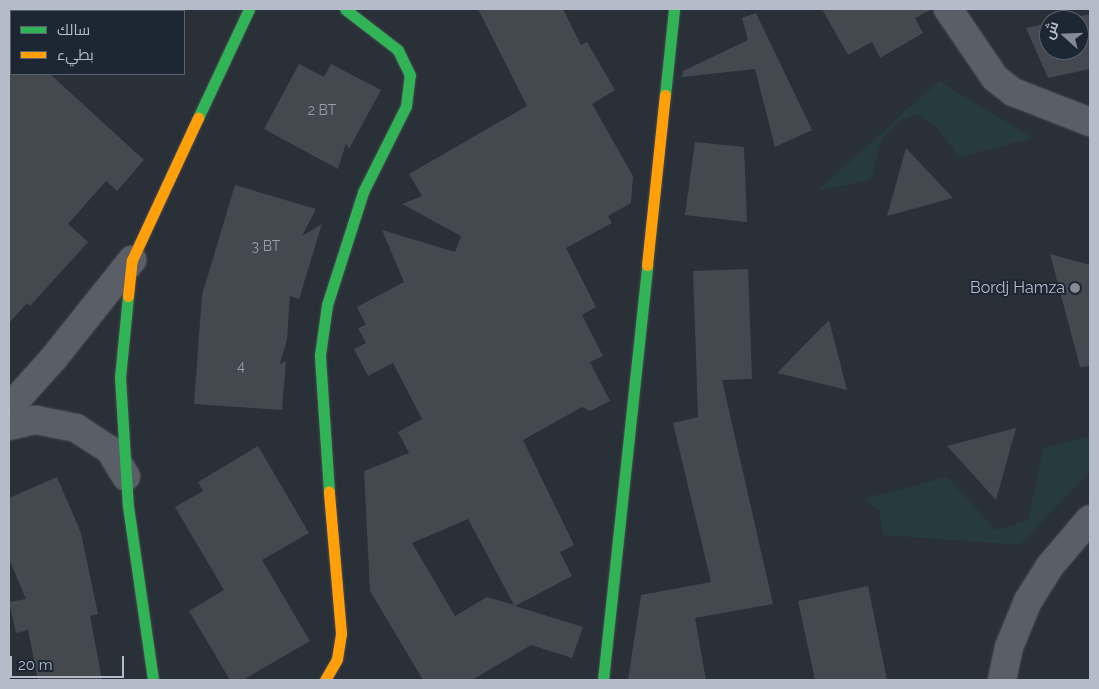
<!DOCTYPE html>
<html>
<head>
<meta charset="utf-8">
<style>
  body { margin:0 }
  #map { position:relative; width:1099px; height:689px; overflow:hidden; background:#2a3038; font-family:Raleway,Cairo,sans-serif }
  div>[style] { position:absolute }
  .green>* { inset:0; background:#273a3e }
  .building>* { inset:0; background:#444950 }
  .roads { filter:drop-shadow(0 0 1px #484c53) drop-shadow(0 0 1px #484c53) }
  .street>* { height:28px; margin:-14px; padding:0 14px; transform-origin:14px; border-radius:14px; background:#5a5e66 }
  .fast>* { height:11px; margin:-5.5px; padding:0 5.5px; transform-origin:5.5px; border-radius:5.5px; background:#30b455 }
  .slow>* { height:11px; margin:-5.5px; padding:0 5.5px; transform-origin:5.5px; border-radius:5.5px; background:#ff9f0a }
  .dots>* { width:14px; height:14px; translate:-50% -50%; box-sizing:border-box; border:2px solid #1d2633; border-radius:50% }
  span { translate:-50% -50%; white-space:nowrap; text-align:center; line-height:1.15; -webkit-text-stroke:4px #1d2633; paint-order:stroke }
  .number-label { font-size:14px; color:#989fab }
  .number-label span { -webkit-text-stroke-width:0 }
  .poi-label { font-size:16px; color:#b4bcc9 }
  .right { translate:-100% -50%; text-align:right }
  .frame { position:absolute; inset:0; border:10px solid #b4bcc9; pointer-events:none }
  .legend { position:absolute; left:10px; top:10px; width:175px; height:65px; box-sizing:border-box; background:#1d2633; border:1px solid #59626f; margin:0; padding:6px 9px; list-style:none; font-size:15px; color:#b4bcc9 }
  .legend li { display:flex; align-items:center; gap:10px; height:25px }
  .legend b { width:25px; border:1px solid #59626f }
  .north { position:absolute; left:1039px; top:10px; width:50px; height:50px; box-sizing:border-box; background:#1d2633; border:1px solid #59626f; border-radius:50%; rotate:290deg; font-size:14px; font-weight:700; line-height:20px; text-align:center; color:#b4bcc9 }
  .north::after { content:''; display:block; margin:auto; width:18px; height:22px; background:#848b96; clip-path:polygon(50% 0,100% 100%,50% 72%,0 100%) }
  .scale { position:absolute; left:10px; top:656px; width:114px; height:22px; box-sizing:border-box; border:2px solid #b4bcc9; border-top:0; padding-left:6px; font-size:15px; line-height:18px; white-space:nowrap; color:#b4bcc9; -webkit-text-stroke:4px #1d2633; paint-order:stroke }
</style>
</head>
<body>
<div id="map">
  <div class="green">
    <div style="clip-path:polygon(939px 81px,1033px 138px,959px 157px,937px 127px,919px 115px,911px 116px,899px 121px,881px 140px,871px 180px,817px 191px)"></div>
    <div style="clip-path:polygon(1090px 436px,1090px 471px,1020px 545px,883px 535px,879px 509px,862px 499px,947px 477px,996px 530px,1028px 520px,1043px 448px)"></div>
  </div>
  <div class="building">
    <div style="clip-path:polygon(evenodd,478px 9px,563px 9px,581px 45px,587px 42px,615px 90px,592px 104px,633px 176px,631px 203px,608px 216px,612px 223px,566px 248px,596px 307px,582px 315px,603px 356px,590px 362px,610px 401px,590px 411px,582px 407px,523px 440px,574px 545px,560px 552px,572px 576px,515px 606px,583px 627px,572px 658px,531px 645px,472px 680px,423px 680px,370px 591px,364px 471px,409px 453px,398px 432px,422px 419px,393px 363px,368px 376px,354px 349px,366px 343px,358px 328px,366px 325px,357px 307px,404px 282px,382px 230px,455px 252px,461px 236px,402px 204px,422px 196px,409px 174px,527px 106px,478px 9px,468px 519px,514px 605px,487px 597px,455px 616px,412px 543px,468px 519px)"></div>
    <div style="clip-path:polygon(822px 9px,932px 9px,915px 18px,923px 33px,880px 58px,872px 42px,848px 55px)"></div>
    <div style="clip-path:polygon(756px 13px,812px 130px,775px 147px,755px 69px,682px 77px,683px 71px,748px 40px,742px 18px)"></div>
    <div style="clip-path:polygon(1090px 14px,1090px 69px,1048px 78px,1026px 28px,1049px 23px,1049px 50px,1079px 50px,1079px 20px,1063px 20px)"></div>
    <div style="clip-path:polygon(299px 64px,324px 77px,331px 64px,381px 90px,349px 149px,346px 143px,338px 169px,264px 129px)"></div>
    <div style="clip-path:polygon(9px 74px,50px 74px,144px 160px,117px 191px,106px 181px,68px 224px,88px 242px,30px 306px,27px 303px,9px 323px)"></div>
    <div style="clip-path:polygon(695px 142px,744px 147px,747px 222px,685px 215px)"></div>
    <div style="clip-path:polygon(906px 148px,953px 198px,887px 216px)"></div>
    <div style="clip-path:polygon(235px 185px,316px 209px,302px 236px,322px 224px,299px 299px,290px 296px,287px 339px,280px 364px,286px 361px,282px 410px,194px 404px,202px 295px)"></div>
    <div style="clip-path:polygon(1050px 254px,1090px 265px,1090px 366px,1080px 367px)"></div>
    <div style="clip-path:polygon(748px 269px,752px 379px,722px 380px,773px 604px,695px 618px,706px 680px,628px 680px,641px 595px,711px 582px,673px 423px,698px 417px,693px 271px)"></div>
    <div style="clip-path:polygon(829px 320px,847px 390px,777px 373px)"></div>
    <div style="clip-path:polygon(1016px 428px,996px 500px,947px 446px)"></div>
    <div style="clip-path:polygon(258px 446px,309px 533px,262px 560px,310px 641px,243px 680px,230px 680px,189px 611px,224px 590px,175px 507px,203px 491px,198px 482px)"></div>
    <div style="clip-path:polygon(57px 477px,81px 533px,98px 614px,90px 616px,102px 680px,38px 680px,28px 630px,16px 633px,9px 602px,26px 599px,9px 559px,9px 498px)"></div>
    <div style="clip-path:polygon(868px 586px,887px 680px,815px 680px,798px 601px)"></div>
  </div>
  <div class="roads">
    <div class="street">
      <div style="left:948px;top:9px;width:83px;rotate:55.7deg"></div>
      <div style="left:995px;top:78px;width:23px;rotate:38deg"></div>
      <div style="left:1013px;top:92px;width:83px;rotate:21.3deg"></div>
      <div style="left:9px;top:408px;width:66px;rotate:-48.1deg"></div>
      <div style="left:53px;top:359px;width:127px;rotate:-51.4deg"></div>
      <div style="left:9px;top:426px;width:28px;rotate:-13deg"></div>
      <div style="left:36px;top:420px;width:41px;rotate:11.3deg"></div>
      <div style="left:76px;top:428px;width:40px;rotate:32.9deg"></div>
      <div style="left:110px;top:450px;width:31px;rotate:59deg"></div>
      <div style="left:1002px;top:680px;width:34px;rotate:-78deg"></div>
      <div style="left:1009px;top:647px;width:50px;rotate:-67.6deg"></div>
      <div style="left:1028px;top:601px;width:40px;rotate:-58deg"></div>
      <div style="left:1049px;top:567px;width:63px;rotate:-49.5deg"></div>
    </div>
    <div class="fast">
      <div style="left:665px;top:95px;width:86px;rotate:-84deg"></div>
      <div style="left:198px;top:118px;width:120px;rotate:-64.9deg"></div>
      <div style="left:128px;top:296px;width:81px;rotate:95.6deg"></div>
      <div style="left:120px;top:377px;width:129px;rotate:86.5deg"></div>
      <div style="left:128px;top:506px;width:176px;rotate:81.8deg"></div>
      <div style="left:329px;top:492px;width:137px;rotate:-93.8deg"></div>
      <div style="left:320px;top:355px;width:50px;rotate:-82deg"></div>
      <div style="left:327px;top:305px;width:119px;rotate:-72.3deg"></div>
      <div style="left:363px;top:192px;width:96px;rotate:-63.4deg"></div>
      <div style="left:406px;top:106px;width:31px;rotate:-83deg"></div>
      <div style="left:410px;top:75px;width:28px;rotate:-116deg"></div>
      <div style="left:398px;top:50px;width:67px;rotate:-142.3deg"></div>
      <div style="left:603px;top:680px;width:417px;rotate:-83.9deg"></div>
    </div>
    <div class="slow">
      <div style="left:647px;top:265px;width:171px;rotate:-84deg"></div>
      <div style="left:128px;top:296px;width:36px;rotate:-84deg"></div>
      <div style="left:132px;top:260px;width:157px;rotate:-65.1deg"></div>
      <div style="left:325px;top:680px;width:24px;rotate:-60deg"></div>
      <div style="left:337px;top:659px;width:26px;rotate:-81deg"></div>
      <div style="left:341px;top:633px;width:142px;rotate:-94.9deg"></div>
    </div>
  </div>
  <div class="dots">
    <div style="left:1075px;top:288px;background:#848b96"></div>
  </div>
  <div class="number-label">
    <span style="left:322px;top:110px">2 BT</span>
    <span style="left:266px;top:246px">3 BT</span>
    <span style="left:241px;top:366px">4</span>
  </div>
  <div class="poi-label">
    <span class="right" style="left:1065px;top:288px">Bordj Hamza</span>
  </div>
  <div class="frame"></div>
  <ul class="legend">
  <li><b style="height:6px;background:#30b455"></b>سالك</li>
  <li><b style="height:6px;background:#ff9f0a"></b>بطيء</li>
  </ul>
  <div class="north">ش</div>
  <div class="scale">20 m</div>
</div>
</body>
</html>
